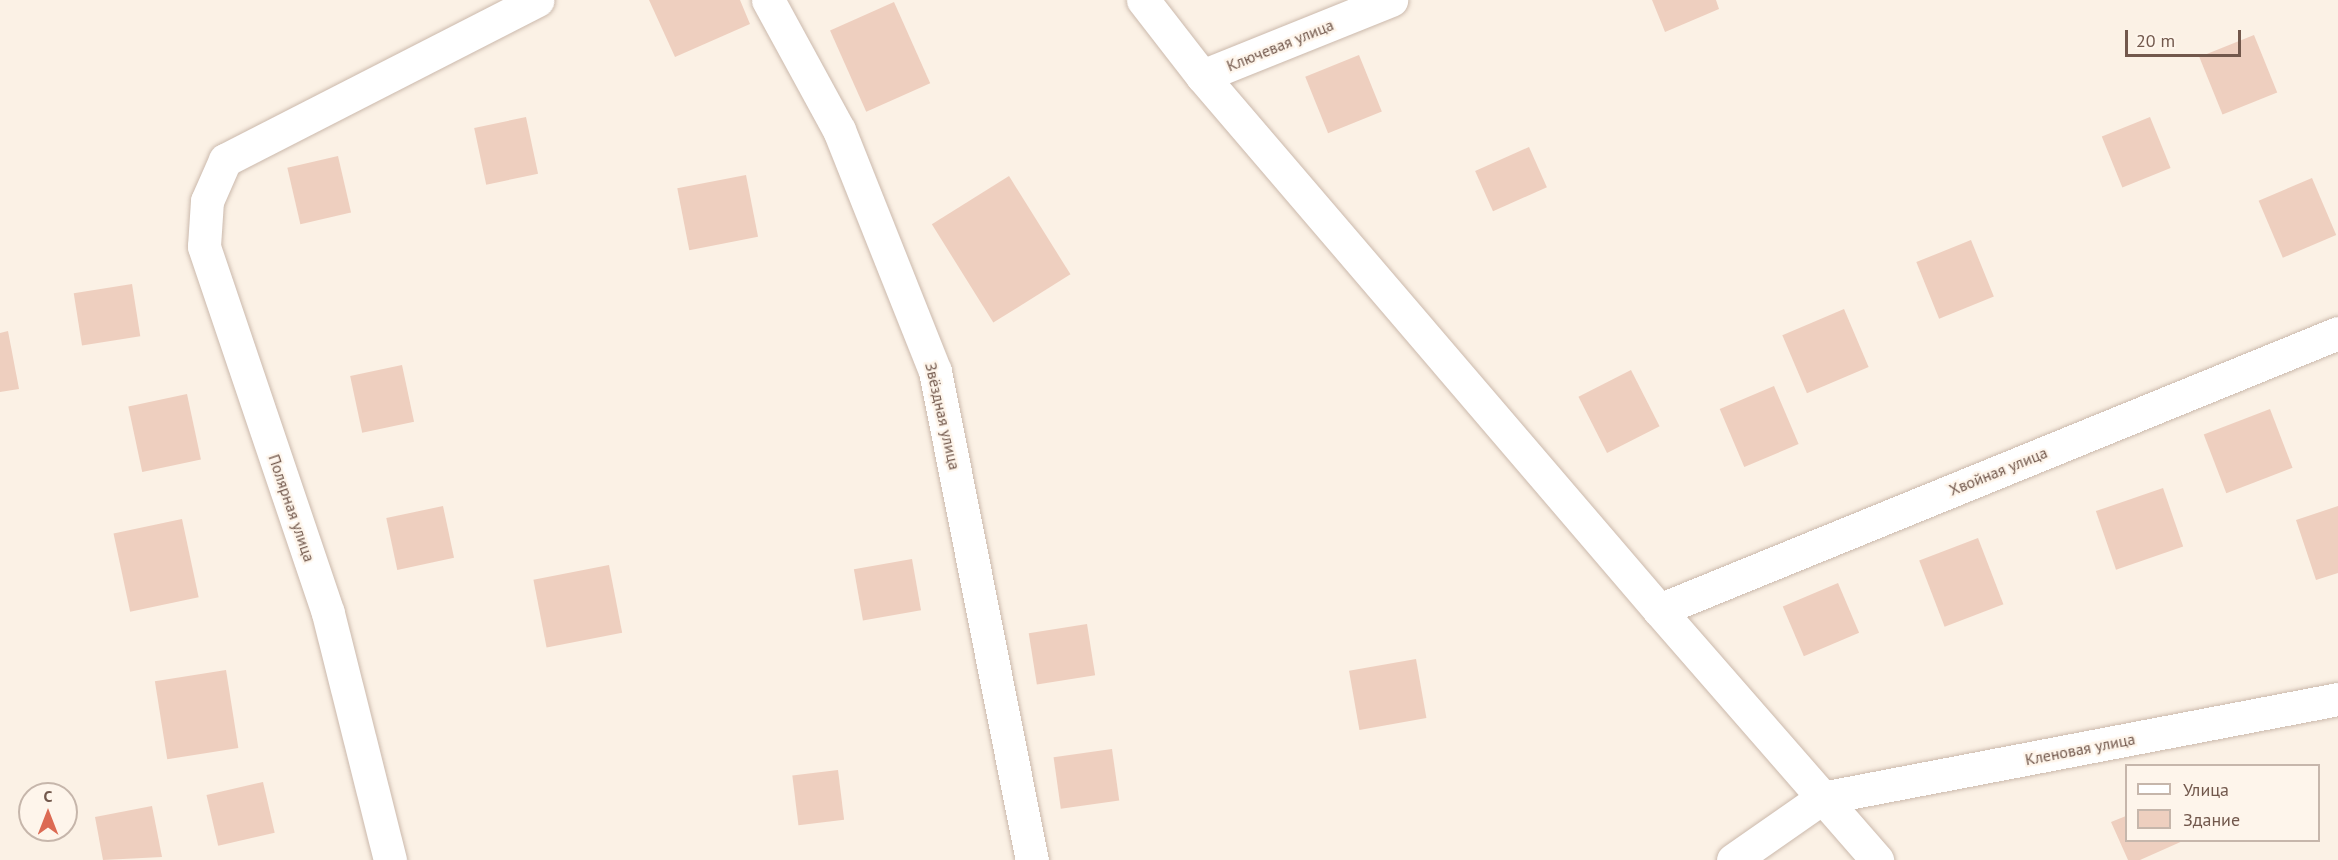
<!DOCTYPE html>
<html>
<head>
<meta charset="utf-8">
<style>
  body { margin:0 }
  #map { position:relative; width:2338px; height:860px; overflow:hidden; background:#fbf1e5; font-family:"PT Sans",sans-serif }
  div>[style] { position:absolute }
  .building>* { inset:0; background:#eecfbf; transform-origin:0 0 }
  .roads { filter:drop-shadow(0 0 2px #cbb9ac) drop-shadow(0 0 2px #cbb9ac) }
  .street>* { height:33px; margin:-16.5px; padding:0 16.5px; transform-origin:16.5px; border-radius:16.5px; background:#fff }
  span { translate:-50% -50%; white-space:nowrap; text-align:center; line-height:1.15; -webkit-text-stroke:4.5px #fef5eb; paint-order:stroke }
  .street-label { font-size:16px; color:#72584c }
  .legend { position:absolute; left:2125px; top:764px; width:195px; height:78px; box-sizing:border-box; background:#fef5eb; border:2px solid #c6b6ab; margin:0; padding:8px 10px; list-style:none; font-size:18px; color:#72584c }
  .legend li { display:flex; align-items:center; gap:12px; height:30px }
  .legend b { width:30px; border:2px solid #c6b6ab }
  .north { position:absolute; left:18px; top:782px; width:60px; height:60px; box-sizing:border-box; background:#fef5eb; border:2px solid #c6b6ab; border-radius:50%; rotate:0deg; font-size:16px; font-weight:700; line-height:24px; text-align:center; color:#72584c }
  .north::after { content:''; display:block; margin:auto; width:21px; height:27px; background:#dc6a53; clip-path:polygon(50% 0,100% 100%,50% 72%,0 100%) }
  .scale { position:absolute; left:2125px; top:30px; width:116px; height:27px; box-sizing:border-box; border:3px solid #72584c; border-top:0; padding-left:8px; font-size:18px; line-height:21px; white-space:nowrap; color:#72584c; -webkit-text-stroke:4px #fef5eb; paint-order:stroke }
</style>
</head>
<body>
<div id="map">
  <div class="building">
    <div style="clip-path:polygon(649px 0,740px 0,750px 24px,675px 57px)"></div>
    <div style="clip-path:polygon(1652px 0,1716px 0,1719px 9px,1665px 32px)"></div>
    <div style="left:894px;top:2px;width:89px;height:70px;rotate:66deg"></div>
    <div style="left:2254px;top:35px;width:62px;height:59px;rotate:68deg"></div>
    <div style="left:1359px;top:55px;width:61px;height:58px;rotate:68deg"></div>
    <div style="left:526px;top:117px;width:58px;height:53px;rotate:78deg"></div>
    <div style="left:2150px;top:117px;width:55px;height:52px;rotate:68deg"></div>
    <div style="left:1529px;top:147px;width:44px;height:59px;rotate:66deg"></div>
    <div style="left:338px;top:156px;width:58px;height:52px;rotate:77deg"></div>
    <div style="left:746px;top:175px;width:63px;height:70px;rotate:79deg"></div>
    <div style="left:1009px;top:176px;width:116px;height:91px;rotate:58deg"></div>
    <div style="left:2312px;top:178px;width:62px;height:58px;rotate:67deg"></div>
    <div style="left:1971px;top:240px;width:61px;height:59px;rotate:68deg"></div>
    <div style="left:132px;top:284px;width:53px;height:59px;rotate:81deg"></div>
    <div style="left:1844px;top:309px;width:63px;height:67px;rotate:67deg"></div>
    <div style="clip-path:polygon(8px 331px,19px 389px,0 392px,0 333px)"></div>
    <div style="left:402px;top:365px;width:58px;height:53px;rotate:78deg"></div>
    <div style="left:1631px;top:370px;width:63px;height:59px;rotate:63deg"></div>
    <div style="left:1774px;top:386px;width:63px;height:59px;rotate:67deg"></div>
    <div style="left:187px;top:394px;width:67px;height:60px;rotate:78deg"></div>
    <div style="left:2270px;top:409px;width:63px;height:71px;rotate:69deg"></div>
    <div style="left:2163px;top:488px;width:62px;height:71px;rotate:71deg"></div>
    <div style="left:443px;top:506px;width:53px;height:58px;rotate:78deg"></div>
    <div style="clip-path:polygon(2338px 506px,2338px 573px,2316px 580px,2296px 520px)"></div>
    <div style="left:182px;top:519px;width:80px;height:70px;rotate:78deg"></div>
    <div style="left:1978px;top:538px;width:71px;height:63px;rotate:69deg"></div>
    <div style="left:912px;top:559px;width:52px;height:59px;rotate:80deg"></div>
    <div style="left:609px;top:565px;width:69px;height:77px;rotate:79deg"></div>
    <div style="left:1838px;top:583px;width:54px;height:60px;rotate:67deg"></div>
    <div style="left:1087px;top:624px;width:52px;height:59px;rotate:81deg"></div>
    <div style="left:1416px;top:659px;width:60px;height:68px;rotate:80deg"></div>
    <div style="left:226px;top:670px;width:79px;height:72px;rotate:81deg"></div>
    <div style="left:1112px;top:749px;width:52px;height:59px;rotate:82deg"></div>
    <div style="left:838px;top:770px;width:50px;height:46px;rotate:83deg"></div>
    <div style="left:263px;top:782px;width:52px;height:58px;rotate:77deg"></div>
    <div style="clip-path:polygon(152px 806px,162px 857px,103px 860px,95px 817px)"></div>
    <div style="clip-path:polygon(2126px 816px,2126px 840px,2185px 840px,2140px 860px,2128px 860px,2111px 822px)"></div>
  </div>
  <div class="roads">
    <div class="street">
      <div style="left:768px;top:0;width:148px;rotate:61.4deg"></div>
      <div style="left:839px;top:130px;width:259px;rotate:68.3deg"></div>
      <div style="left:935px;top:371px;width:499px;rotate:78.8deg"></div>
      <div style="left:1143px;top:0;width:96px;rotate:52.2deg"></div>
      <div style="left:1202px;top:76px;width:703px;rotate:49.44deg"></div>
      <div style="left:1659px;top:610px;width:332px;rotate:48.9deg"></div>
      <div style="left:1202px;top:76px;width:204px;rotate:-21.9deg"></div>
      <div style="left:1659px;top:610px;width:733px;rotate:-22.19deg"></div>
      <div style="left:390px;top:860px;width:255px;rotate:-104.1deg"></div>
      <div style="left:328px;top:613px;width:387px;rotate:-108.7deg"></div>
      <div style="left:204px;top:246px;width:45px;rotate:-86.2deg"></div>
      <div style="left:207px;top:201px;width:45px;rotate:-66.3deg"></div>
      <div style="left:225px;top:160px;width:351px;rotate:-27.1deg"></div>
      <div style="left:1733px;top:860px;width:108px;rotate:-34.9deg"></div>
      <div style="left:1822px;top:798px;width:525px;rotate:-10.86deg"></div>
    </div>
  </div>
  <div class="street-label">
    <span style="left:1280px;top:45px;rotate:-22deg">Ключевая улица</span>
    <span style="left:943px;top:416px;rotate:77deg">Звёздная улица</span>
    <span style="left:1998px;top:471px;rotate:-22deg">Хвойная улица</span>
    <span style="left:292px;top:508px;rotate:71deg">Полярная улица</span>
    <span style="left:2080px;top:749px;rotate:-11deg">Кленовая улица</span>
  </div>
  <ul class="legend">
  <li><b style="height:8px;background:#fff"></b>Улица</li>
  <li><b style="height:16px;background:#eecfbf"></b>Здание</li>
  </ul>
  <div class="north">С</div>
  <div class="scale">20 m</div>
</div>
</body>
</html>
